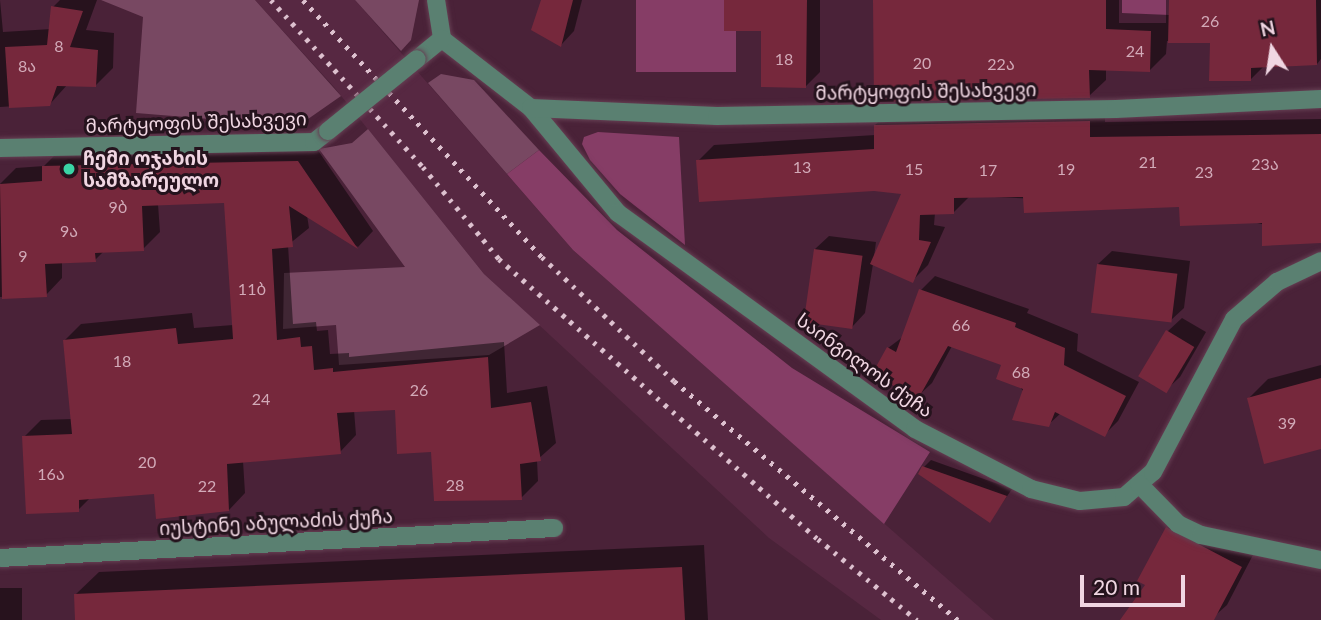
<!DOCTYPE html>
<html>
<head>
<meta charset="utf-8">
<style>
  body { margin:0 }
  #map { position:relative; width:1321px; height:620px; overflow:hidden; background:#4a2238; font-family:Lato,"Noto Sans Georgian",sans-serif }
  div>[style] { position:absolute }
  .built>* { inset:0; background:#572842 }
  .green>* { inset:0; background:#784862 }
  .forest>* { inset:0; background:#863d66; transform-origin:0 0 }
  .shadow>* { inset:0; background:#0007; transform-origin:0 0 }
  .building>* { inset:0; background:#76283c; transform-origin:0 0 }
  .roads { filter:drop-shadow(0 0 2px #653f53) drop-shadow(0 0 2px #653f53) }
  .minor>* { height:18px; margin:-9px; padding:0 9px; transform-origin:9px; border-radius:9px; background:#5a8071 }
  .rail>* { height:5px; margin-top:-2.5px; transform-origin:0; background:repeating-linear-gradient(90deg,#ddc1cf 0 3.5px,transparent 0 10.5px) }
  .bridges { filter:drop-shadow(0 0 2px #653f53) drop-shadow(0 0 2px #653f53) }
  .minor-bridge>* { height:18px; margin:-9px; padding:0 9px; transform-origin:9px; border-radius:9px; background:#5a8071 }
  .dots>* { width:19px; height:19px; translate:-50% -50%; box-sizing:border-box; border:4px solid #25131d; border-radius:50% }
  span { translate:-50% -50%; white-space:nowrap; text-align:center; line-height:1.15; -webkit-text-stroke:6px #25131d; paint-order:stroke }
  .number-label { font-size:16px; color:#d2aab8 }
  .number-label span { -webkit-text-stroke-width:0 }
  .street-label { font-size:19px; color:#f0d6e2 }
  .poi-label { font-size:19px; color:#f0d6e2; font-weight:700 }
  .left { translate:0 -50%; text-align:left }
  .north { position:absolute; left:1237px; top:14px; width:70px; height:70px; -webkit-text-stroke:5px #25131d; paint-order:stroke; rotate:348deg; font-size:19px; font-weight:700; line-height:28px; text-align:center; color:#f0d6e2 }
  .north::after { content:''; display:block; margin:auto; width:24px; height:32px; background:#f0d6e2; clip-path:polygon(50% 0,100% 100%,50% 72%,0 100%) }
  .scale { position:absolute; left:1080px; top:575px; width:105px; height:32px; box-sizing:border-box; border:4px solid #f0d6e2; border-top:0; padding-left:9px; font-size:21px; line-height:24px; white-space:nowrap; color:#f0d6e2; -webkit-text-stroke:5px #25131d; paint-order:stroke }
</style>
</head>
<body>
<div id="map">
  <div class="built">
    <div style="clip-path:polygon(255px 0,355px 0,573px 250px,994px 620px,881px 620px,769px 538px,484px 274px,334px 87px)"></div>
  </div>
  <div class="green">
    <div style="clip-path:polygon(101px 0,255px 0,341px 96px,298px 126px,136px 113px,143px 17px)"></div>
    <div style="clip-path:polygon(355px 0,419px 0,411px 40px,401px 51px)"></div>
    <div style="clip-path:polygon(441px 74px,474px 80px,539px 150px,507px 174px,428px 83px)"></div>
    <div style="clip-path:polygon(368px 129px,484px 274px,540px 325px,489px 355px,339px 365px,336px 325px,283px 329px,284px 273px,405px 267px,319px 149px,352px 143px)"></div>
  </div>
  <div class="forest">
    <div style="left:636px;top:0;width:100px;height:72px"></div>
    <div style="left:1119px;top:0;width:47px;height:23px"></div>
    <div style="clip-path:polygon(598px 132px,679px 137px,685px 245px,620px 194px,590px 160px,582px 144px,584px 137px)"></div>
    <div style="clip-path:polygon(539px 150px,617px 230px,792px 368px,930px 452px,884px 524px,573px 250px,507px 174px)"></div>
  </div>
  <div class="shadow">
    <div style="clip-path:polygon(0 0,3px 32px,51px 29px,53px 7px,60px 0,97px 0,86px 30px,114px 33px,113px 68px,96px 85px,68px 84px,50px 104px,0 107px)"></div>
    <div style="clip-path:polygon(542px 0,582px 0,574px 31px,561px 45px)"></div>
    <div style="clip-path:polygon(726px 0,820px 0,820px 72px,806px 86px,762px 29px)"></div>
    <div style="clip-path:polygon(833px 0,1122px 0,1122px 13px,1170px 15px,1171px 0,1321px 0,1321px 59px,1317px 64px,1264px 66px,1250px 80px,1212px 42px,1167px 41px,1166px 54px,1150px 70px,1106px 69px,1106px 80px,1089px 96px,875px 0)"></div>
    <div style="clip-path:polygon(1105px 106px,1105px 122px,1321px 119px,1321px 238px,1181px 205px,970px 196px,953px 213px,935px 213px,934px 225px,945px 227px,928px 265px,912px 281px,873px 264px,865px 313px,852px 327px,815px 249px,829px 236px,876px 242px,874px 257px,903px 192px,698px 161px,714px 145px,875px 135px,875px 125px,891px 110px)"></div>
    <div style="clip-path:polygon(315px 146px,373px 231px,358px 247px,307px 215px,309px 228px,288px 245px,293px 324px,316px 322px,317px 331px,328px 330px,330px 354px,349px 353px,349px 357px,504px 342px,507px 393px,547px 386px,556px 443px,537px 460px,538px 481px,521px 498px,433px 450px,396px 408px,354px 410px,356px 435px,340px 452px,243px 461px,245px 493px,229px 510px,156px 492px,91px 497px,78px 510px,24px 437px,41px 420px,72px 419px,64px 341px,81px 324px,192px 313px,194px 328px,233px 325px,225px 201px,158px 204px,160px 232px,143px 249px,105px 250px,95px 260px,62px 262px,62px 278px,46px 295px,0 297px,0 184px,16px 168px,44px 166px,60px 150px)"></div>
    <div style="clip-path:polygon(1112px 251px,1190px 261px,1184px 308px,1170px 321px,1098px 264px)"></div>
    <div style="clip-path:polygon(935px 276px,1029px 309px,1027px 313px,1078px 334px,1077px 351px,1139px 382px,1118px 421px,1104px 435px,1061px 413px,1048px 425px,1003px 364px,952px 346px,932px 383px,918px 396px,888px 348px,904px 336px,921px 290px)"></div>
    <div style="clip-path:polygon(1182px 318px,1206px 332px,1180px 377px,1166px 390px,1168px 331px)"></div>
    <div style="clip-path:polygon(1321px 365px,1321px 447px,1249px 398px,1268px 379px)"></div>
    <div style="clip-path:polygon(931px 460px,1012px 489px,990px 521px,924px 467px)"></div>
    <div style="clip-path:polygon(1181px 515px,1254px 553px,1227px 605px,1210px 620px,1122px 620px,1147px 584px,1167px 529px)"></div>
    <div style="clip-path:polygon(704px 545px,708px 620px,77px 620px,76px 594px,99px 572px)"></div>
    <div style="left:0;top:588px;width:22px;height:32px"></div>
  </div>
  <div class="building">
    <div style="clip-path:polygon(541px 0,573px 0,561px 47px,531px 30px)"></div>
    <div style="clip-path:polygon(724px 0,807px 0,806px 88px,761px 87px,761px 31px,724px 31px)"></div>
    <div style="clip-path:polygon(873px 0,1106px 0,1106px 29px,1151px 31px,1150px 72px,1089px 70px,1090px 98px,874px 102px)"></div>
    <div style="clip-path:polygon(1169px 0,1316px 0,1317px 65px,1251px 68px,1251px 81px,1209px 81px,1210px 43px,1168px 43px)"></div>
    <div style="clip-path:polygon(51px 6px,83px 11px,70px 47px,98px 50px,96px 87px,57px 86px,50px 106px,9px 108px,5px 47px,47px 45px)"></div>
    <div style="clip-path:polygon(1090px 121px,1090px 137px,1321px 134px,1321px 243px,1262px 246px,1262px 223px,1180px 226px,1179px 207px,1024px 213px,1023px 197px,954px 198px,954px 214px,920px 215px,919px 240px,931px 242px,913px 283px,870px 264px,901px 194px,874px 191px,699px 202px,696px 160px,874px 149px,874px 125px)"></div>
    <div style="clip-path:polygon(298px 161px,358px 249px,289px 206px,293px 247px,272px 249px,277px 340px,300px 337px,301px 347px,312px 346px,314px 370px,333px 368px,333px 372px,488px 357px,491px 408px,531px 402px,541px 461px,520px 464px,522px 500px,434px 501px,431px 452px,397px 454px,395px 410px,337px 413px,341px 454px,227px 464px,229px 511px,156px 519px,154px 494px,79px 500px,79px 512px,26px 514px,22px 436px,72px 434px,63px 340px,176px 328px,178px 344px,233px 339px,224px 203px,142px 206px,144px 251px,95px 253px,96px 262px,45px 264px,47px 297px,2px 299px,0 184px,42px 181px,42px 166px)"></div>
    <div style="left:814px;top:249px;width:49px;height:74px;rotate:8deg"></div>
    <div style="left:1097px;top:264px;width:81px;height:49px;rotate:7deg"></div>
    <div style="clip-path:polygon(919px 289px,1016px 323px,1015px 327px,1065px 348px,1064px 365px,1126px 396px,1105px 437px,1055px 412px,1049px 427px,1012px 420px,1023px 389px,996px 379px,1001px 365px,948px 346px,918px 399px,872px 374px,887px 347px,896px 352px)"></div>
    <div style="left:1166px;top:330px;width:33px;height:54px;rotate:31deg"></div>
    <div style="clip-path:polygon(1321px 378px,1321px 449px,1264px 464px,1247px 398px)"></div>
    <div style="clip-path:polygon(922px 466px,1007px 496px,990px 523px,918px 474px)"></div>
    <div style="clip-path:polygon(1166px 527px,1242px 567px,1214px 620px,1120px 620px,1145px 585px,1137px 581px)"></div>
    <div style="clip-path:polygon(682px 567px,685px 620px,75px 620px,74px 594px)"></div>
  </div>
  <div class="roads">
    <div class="minor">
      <div style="left:436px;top:0;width:39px;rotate:81deg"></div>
      <div style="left:442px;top:39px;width:113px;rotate:37.8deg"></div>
      <div style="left:531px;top:108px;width:136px;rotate:50.4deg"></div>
      <div style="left:618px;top:213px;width:367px;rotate:36deg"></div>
      <div style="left:915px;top:429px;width:131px;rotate:27.3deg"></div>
      <div style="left:1031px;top:489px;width:50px;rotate:13.8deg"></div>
      <div style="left:1080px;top:501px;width:44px;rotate:-5.2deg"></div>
      <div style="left:1124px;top:497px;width:38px;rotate:-41deg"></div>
      <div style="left:1153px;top:472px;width:173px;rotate:-62.1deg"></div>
      <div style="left:1234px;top:319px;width:57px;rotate:-40.7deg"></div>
      <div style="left:1277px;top:282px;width:49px;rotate:-25.5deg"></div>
      <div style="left:417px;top:59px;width:32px;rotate:-39deg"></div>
      <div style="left:531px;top:108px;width:186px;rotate:2.5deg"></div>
      <div style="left:717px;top:116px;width:399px;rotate:-1deg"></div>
      <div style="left:1116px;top:109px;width:205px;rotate:-2.8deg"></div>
      <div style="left:0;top:148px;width:314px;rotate:-1.1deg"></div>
      <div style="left:314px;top:142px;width:18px;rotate:-38deg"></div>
      <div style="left:1139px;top:484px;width:56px;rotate:45.7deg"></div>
      <div style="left:1178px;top:524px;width:25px;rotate:26deg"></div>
      <div style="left:1201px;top:535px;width:123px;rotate:11.8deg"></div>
      <div style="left:0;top:558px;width:555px;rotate:-3.1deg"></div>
    </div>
  </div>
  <div class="rail">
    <div style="left:271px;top:0;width:226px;rotate:47.7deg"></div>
    <div style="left:423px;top:167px;width:119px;rotate:50.4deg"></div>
    <div style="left:499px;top:259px;width:424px;rotate:41.3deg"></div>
    <div style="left:818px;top:539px;width:128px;rotate:39.3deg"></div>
    <div style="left:303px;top:0;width:351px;rotate:47.1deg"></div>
    <div style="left:542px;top:257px;width:181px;rotate:43.2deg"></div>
    <div style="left:674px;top:381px;width:371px;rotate:40.1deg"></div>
  </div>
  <div class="bridges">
    <div class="minor-bridge">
      <div style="left:328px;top:131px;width:114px;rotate:-39deg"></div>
    </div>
  </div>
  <div class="dots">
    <div style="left:69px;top:169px;background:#3ad4a5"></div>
  </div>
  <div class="number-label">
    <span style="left:1210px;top:21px">26</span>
    <span style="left:59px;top:46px">8</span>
    <span style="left:1135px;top:51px">24</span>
    <span style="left:784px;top:59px">18</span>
    <span style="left:922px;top:63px">20</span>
    <span style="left:1001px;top:64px">22ა</span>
    <span style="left:27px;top:66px">8ა</span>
    <span style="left:1148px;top:162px">21</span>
    <span style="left:1265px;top:164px">23ა</span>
    <span style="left:802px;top:167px">13</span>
    <span style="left:914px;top:169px">15</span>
    <span style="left:1066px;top:169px">19</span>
    <span style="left:988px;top:170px">17</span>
    <span style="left:1204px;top:172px">23</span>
    <span style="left:118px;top:207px">9ბ</span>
    <span style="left:69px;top:231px">9ა</span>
    <span style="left:23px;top:256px">9</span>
    <span style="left:252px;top:289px">11ბ</span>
    <span style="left:961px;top:325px">66</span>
    <span style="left:122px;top:361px">18</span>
    <span style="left:1021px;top:372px">68</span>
    <span style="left:419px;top:390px">26</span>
    <span style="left:261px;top:399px">24</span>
    <span style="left:1287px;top:423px">39</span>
    <span style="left:147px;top:462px">20</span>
    <span style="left:51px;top:474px">16ა</span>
    <span style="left:455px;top:485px">28</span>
    <span style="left:207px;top:486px">22</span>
  </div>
  <div class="street-label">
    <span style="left:926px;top:91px;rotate:-1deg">მარტყოფის შესახვევი</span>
    <span style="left:196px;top:122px;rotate:-2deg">მარტყოფის შესახვევი</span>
    <span style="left:865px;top:365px;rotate:36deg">საინგილოს ქუჩა</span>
    <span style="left:276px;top:522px;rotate:-3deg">იუსტინე აბულაძის ქუჩა</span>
  </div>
  <div class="poi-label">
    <span class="left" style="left:83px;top:169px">ჩემი ოჯახის<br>სამზარეულო</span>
  </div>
  <div class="north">N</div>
  <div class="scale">20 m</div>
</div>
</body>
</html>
